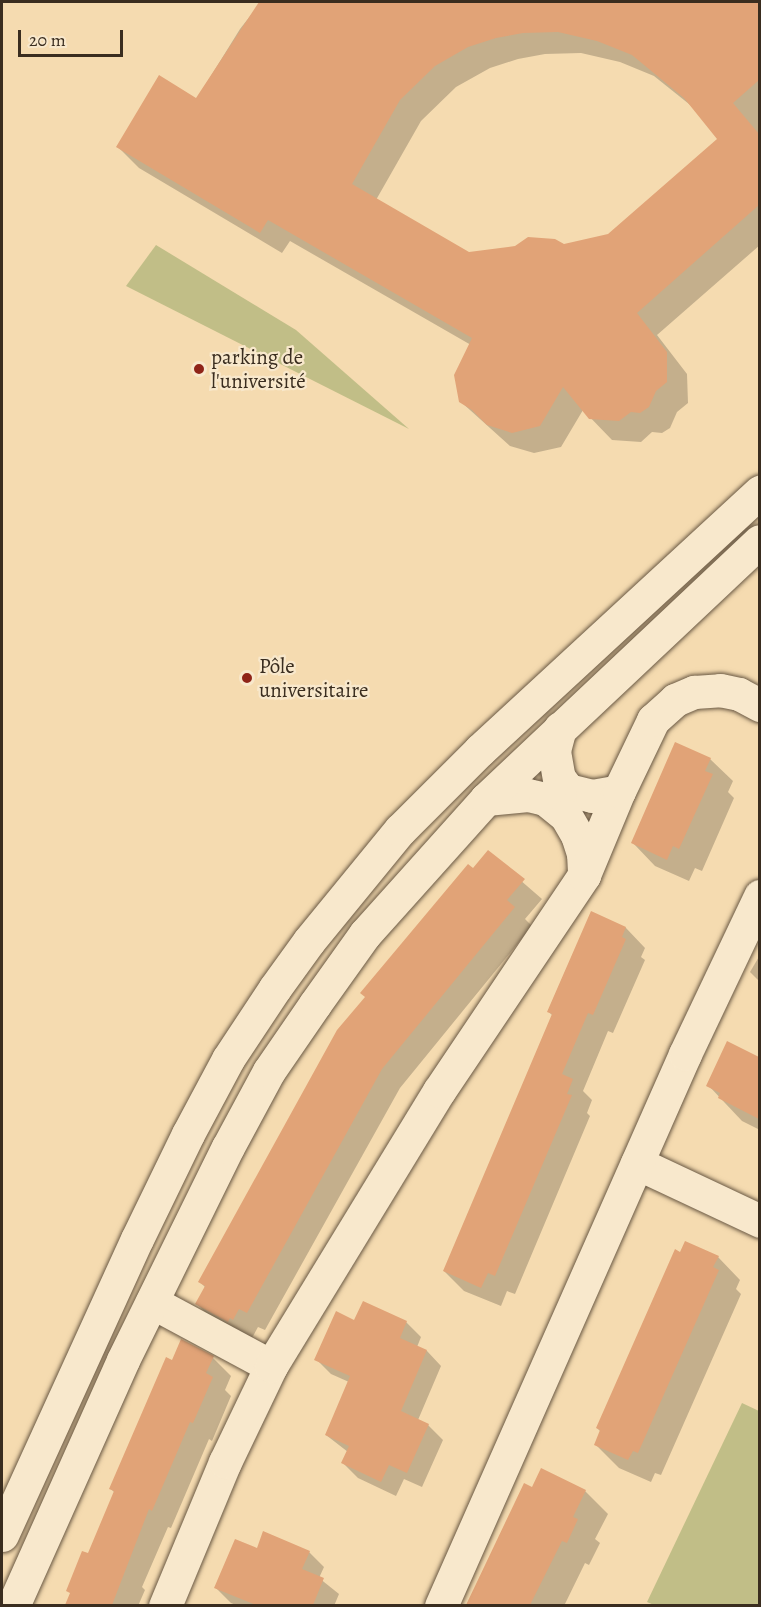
<!DOCTYPE html>
<html>
<head>
<meta charset="utf-8">
<style>
  body { margin:0 }
  #map { position:relative; width:761px; height:1607px; overflow:hidden; background:#f5dbb0; font-family:Alegreya,serif }
  div>[style] { position:absolute }
  .green>* { inset:0; background:#c1be87 }
  .shadow>* { inset:0; background:#0003 }
  .building>* { inset:0; background:#e1a377 }
  .roads { filter:drop-shadow(0 0 2px #695843) drop-shadow(0 0 2px #695843) }
  .minor>* { height:33px; margin:-16.5px; padding:0 16.5px; transform-origin:16.5px; border-radius:16.5px; background:#f8e8cc }
  .dots>* { width:16px; height:16px; translate:-50% -50%; box-sizing:border-box; border:3px solid #f8e8cc; border-radius:50% }
  span { translate:-50% -50%; white-space:nowrap; text-align:center; line-height:1.15; -webkit-text-stroke:4.5px #f8e8cc; paint-order:stroke }
  .poi-label { font-size:21px; color:#3a2d1f }
  .left { translate:0 -50%; text-align:left }
  .frame { position:absolute; inset:0; border:3px solid #3a2d1f; pointer-events:none }
  .scale { position:absolute; left:18px; top:30px; width:105px; height:27px; box-sizing:border-box; border:3px solid #3a2d1f; border-top:0; padding-left:8px; font-size:18px; line-height:21px; white-space:nowrap; color:#3a2d1f; -webkit-text-stroke:4px #f8e8cc; paint-order:stroke }
</style>
</head>
<body>
<div id="map">
  <div class="green">
    <div style="clip-path:polygon(156px 245px,296px 330px,409px 429px,126px 286px)"></div>
    <div style="clip-path:polygon(742px 1403px,759px 1411px,759px 1605px,654px 1605px,647px 1602px)"></div>
  </div>
  <div class="shadow">
    <div style="clip-path:polygon(evenodd,261px 2px,760px 2px,760px 245px,657px 335px,687px 374px,688px 403px,677px 412px,670px 428px,662px 433px,652px 432px,641px 442px,612px 440px,583px 410px,561px 447px,534px 453px,510px 446px,460px 401px,471px 345px,290px 241px,282px 253px,139px 168px,118px 147px,196px 100px,240px 29px,261px 2px,581px 53px,620px 62px,654px 76px,694px 108px,719px 139px,609px 235px,564px 245px,469px 254px,376px 200px,421px 121px,456px 87px,490px 68px,518px 59px,545px 54px,581px 53px)"></div>
    <div style="clip-path:polygon(710px 759px,733px 781px,728px 792px,734px 798px,702px 871px,695px 868px,689px 881px,655px 866px,633px 843px)"></div>
    <div style="clip-path:polygon(488px 852px,542px 899px,525px 919px,532px 926px,400px 1088px,265px 1330px,258px 1327px,252px 1338px,215px 1322px,197px 1304px,205px 1287px,200px 1282px)"></div>
    <div style="clip-path:polygon(591px 913px,626px 928px,645px 948px,641px 957px,645px 960px,613px 1033px,608px 1031px,583px 1091px,592px 1100px,587px 1113px,590px 1116px,515px 1294px,507px 1291px,501px 1306px,464px 1291px,444px 1271px,553px 1016px,548px 1011px)"></div>
    <div style="clip-path:polygon(760px 955px,760px 982px,750px 972px)"></div>
    <div style="clip-path:polygon(728px 1043px,760px 1059px,760px 1130px,742px 1121px,708px 1085px)"></div>
    <div style="clip-path:polygon(681px 1254px,718px 1257px,740px 1280px,736px 1289px,741px 1294px,661px 1475px,655px 1473px,651px 1482px,619px 1468px,596px 1445px,601px 1432px,597px 1428px)"></div>
    <div style="clip-path:polygon(355px 1322px,406px 1322px,421px 1337px,417px 1347px,427px 1351px,441px 1366px,418px 1420px,428px 1425px,443px 1440px,422px 1487px,404px 1479px,396px 1496px,358px 1478px,343px 1463px,348px 1452px,326px 1435px,349px 1382px,331px 1374px,316px 1359px)"></div>
    <div style="clip-path:polygon(213px 1358px,231px 1376px,225px 1390px,231px 1396px,212px 1441px,209px 1439px,171px 1528px,168px 1527px,142px 1587px,145px 1590px,138px 1606px,66px 1606px,115px 1493px,111px 1489px,173px 1362px)"></div>
    <div style="clip-path:polygon(525px 1485px,533px 1489px,585px 1491px,608px 1514px,595px 1539px,600px 1543px,589px 1565px,585px 1563px,564px 1606px,470px 1606px)"></div>
    <div style="clip-path:polygon(258px 1550px,309px 1552px,324px 1567px,319px 1578px,339px 1594px,334px 1606px,238px 1606px,231px 1603px,216px 1588px)"></div>
  </div>
  <div class="building">
    <div style="clip-path:polygon(evenodd,259px 2px,759px 2px,759px 80px,733px 103px,759px 134px,759px 205px,637px 313px,667px 352px,667px 382px,656px 391px,649px 407px,640px 413px,631px 412px,619px 421px,589px 419px,563px 387px,540px 426px,512px 433px,487px 425px,472px 410px,459px 402px,454px 375px,472px 338px,268px 220px,260px 233px,116px 147px,159px 75px,196px 98px,259px 2px,558px 32px,597px 41px,632px 55px,684px 98px,717px 139px,608px 234px,564px 244px,555px 239px,528px 237px,515px 246px,469px 252px,352px 184px,400px 100px,435px 66px,468px 47px,496px 38px,523px 33px,558px 32px)"></div>
    <div style="clip-path:polygon(675px 742px,711px 758px,705px 771px,713px 774px,679px 849px,673px 846px,667px 860px,631px 843px)"></div>
    <div style="clip-path:polygon(488px 850px,525px 879px,507px 900px,515px 907px,382px 1069px,247px 1313px,239px 1309px,233px 1320px,230px 1318px,228px 1322px,195px 1304px,205px 1286px,198px 1282px,337px 1030px,365px 997px,360px 993px,468px 864px,473px 868px)"></div>
    <div style="clip-path:polygon(591px 911px,626px 927px,622px 937px,626px 939px,593px 1015px,588px 1013px,562px 1074px,573px 1079px,567px 1094px,572px 1095px,495px 1276px,488px 1273px,481px 1288px,443px 1271px,552px 1014px,547px 1012px)"></div>
    <div style="clip-path:polygon(727px 1041px,759px 1057px,759px 1119px,718px 1098px,720px 1093px,706px 1086px)"></div>
    <div style="clip-path:polygon(685px 1241px,719px 1256px,713px 1267px,719px 1270px,638px 1453px,633px 1451px,628px 1460px,594px 1445px,600px 1430px,596px 1428px,675px 1249px,680px 1252px)"></div>
    <div style="clip-path:polygon(363px 1301px,407px 1321px,400px 1338px,427px 1350px,401px 1411px,429px 1424px,407px 1473px,389px 1465px,381px 1482px,341px 1463px,349px 1446px,325px 1435px,350px 1376px,314px 1360px,336px 1311px,354px 1320px)"></div>
    <div style="clip-path:polygon(181px 1339px,214px 1356px,206px 1373px,213px 1377px,193px 1423px,190px 1422px,152px 1511px,149px 1509px,112px 1605px,65px 1605px,70px 1593px,66px 1591px,82px 1551px,88px 1553px,114px 1491px,109px 1489px,166px 1357px,172px 1360px)"></div>
    <div style="clip-path:polygon(541px 1468px,586px 1490px,573px 1517px,578px 1519px,567px 1543px,562px 1541px,530px 1605px,466px 1605px,524px 1483px,532px 1487px)"></div>
    <div style="clip-path:polygon(263px 1531px,310px 1551px,302px 1569px,324px 1578px,313px 1605px,256px 1605px,214px 1588px,235px 1539px,257px 1548px)"></div>
  </div>
  <div class="roads">
    <div class="minor">
      <div style="left:560px;top:728px;width:24px;rotate:105deg"></div>
      <div style="left:554px;top:751px;width:27px;rotate:80deg"></div>
      <div style="left:559px;top:778px;width:15px;rotate:53deg"></div>
      <div style="left:568px;top:790px;width:25px;rotate:14deg"></div>
      <div style="left:592px;top:796px;width:27px;rotate:-10deg"></div>
      <div style="left:486px;top:799px;width:42px;rotate:-5.4deg"></div>
      <div style="left:528px;top:795px;width:17px;rotate:13deg"></div>
      <div style="left:545px;top:799px;width:27px;rotate:39deg"></div>
      <div style="left:566px;top:816px;width:22px;rotate:60deg"></div>
      <div style="left:577px;top:835px;width:19px;rotate:72deg"></div>
      <div style="left:583px;top:853px;width:22px;rotate:87deg"></div>
      <div style="left:637px;top:1163px;width:136px;rotate:25.2deg"></div>
      <div style="left:152px;top:1302px;width:135px;rotate:28.3deg"></div>
      <div style="left:2px;top:1535px;width:325px;rotate:-65.5deg"></div>
      <div style="left:137px;top:1239px;width:117px;rotate:-64.1deg"></div>
      <div style="left:188px;top:1134px;width:85px;rotate:-61.9deg"></div>
      <div style="left:228px;top:1059px;width:85px;rotate:-56.5deg"></div>
      <div style="left:275px;top:988px;width:58px;rotate:-54.1deg"></div>
      <div style="left:309px;top:941px;width:144px;rotate:-50.7deg"></div>
      <div style="left:400px;top:830px;width:113px;rotate:-45deg"></div>
      <div style="left:480px;top:750px;width:381px;rotate:-42.7deg"></div>
      <div style="left:13px;top:1606px;width:269px;rotate:-65.9deg"></div>
      <div style="left:123px;top:1360px;width:237px;rotate:-63.8deg"></div>
      <div style="left:228px;top:1147px;width:86px;rotate:-61.7deg"></div>
      <div style="left:269px;top:1071px;width:81px;rotate:-55.5deg"></div>
      <div style="left:315px;top:1004px;width:86px;rotate:-54.5deg"></div>
      <div style="left:365px;top:934px;width:181px;rotate:-48.1deg"></div>
      <div style="left:486px;top:799px;width:376px;rotate:-43.3deg"></div>
      <div style="left:165px;top:1606px;width:156px;rotate:-67.4deg"></div>
      <div style="left:225px;top:1462px;width:106px;rotate:-64.4deg"></div>
      <div style="left:271px;top:1366px;width:322px;rotate:-58.6deg"></div>
      <div style="left:439px;top:1091px;width:260px;rotate:-56.1deg"></div>
      <div style="left:584px;top:875px;width:91px;rotate:-67.4deg"></div>
      <div style="left:619px;top:791px;width:79px;rotate:-64.4deg"></div>
      <div style="left:653px;top:720px;width:30px;rotate:-42deg"></div>
      <div style="left:675px;top:700px;width:21px;rotate:-23deg"></div>
      <div style="left:694px;top:692px;width:26px;rotate:-4deg"></div>
      <div style="left:720px;top:690px;width:19px;rotate:12deg"></div>
      <div style="left:739px;top:694px;width:24px;rotate:28deg"></div>
      <div style="left:441px;top:1606px;width:604px;rotate:-66.15deg"></div>
      <div style="left:685px;top:1054px;width:175px;rotate:-64.6deg"></div>
    </div>
  </div>
  <div class="dots">
    <div style="left:199px;top:369px;background:#8f2418"></div>
    <div style="left:247px;top:678px;background:#8f2418"></div>
  </div>
  <div class="poi-label">
    <span class="left" style="left:211px;top:369px">parking de<br>l'université</span>
    <span class="left" style="left:259px;top:678px">Pôle<br>universitaire</span>
  </div>
  <div class="frame"></div>
  <div class="scale">20 m</div>
</div>
</body>
</html>
